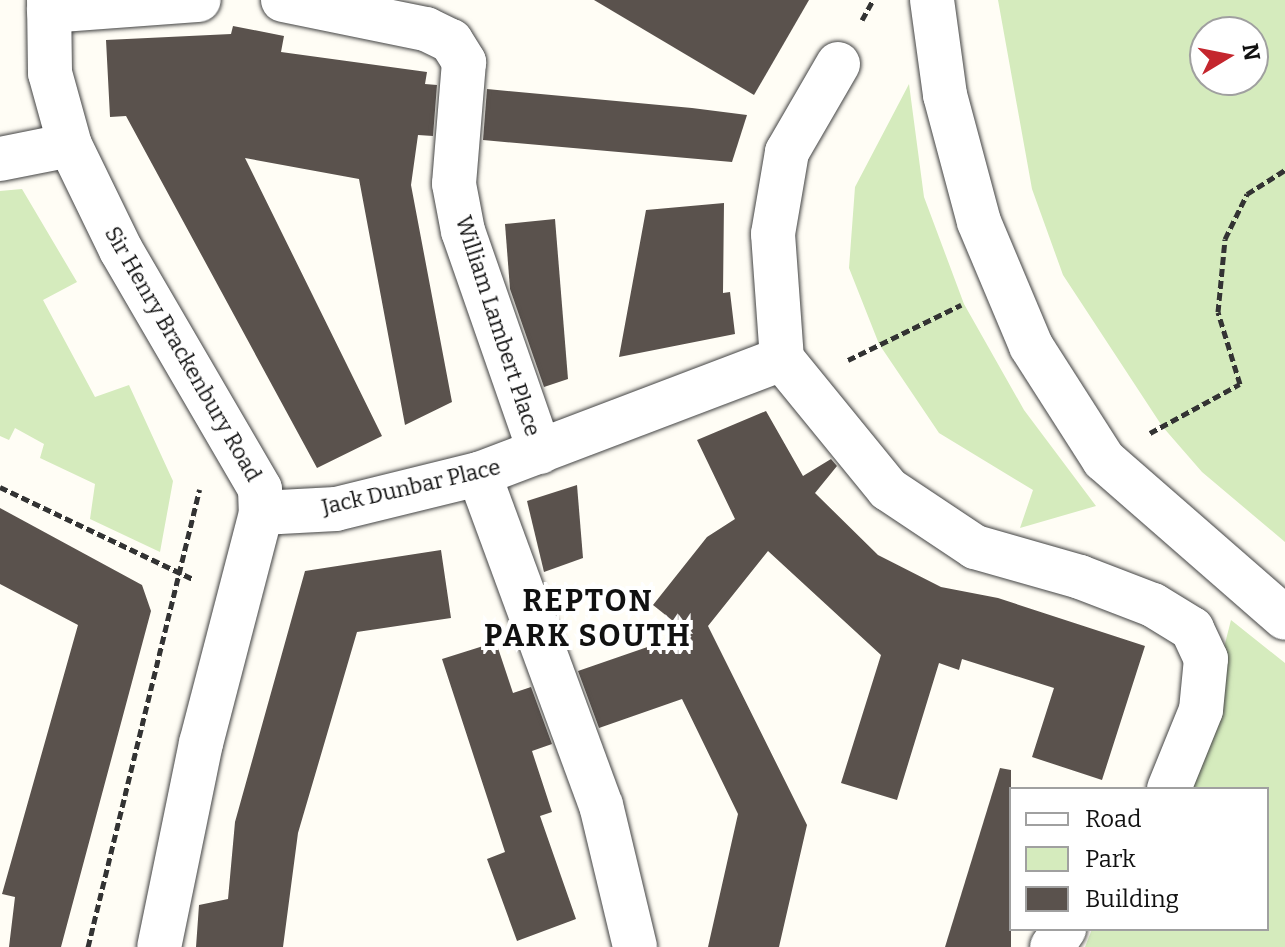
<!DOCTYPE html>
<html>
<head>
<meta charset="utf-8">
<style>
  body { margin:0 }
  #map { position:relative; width:1285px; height:947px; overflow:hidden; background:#fffdf5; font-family:Bitter,serif }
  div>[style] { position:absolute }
  .green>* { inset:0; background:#d5ebbd }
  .building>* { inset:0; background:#5a524d }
  .path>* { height:5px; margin-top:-2.5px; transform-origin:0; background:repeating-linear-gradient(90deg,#333 0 8px,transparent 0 12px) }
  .roads { filter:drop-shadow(0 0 2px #444) drop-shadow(0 0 2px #444) }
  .minor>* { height:44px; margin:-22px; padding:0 22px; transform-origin:22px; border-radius:22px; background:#fff }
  span { translate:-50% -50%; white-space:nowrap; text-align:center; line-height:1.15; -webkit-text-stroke:8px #fff; paint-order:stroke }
  .street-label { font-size:22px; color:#111 }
  .district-label { font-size:30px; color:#111; font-weight:700; letter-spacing:2px }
  .legend { position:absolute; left:1009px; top:787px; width:260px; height:144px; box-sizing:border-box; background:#fff; border:2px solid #a0a0a0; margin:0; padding:10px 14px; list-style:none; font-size:24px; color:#111 }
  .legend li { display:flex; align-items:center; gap:16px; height:40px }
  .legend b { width:40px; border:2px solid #a0a0a0 }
  .north { position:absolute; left:1189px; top:16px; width:80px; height:80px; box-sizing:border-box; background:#fff; border:2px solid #a0a0a0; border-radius:50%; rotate:80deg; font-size:22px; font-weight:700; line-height:32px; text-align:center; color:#111 }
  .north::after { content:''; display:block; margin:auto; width:28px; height:36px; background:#c4262e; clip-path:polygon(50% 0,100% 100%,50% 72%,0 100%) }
</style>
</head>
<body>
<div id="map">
  <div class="green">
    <div style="clip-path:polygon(evenodd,998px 0,1285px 0,1285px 542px,1202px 472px,1162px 426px,1063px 275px,1032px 189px,998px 0,1253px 32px,1253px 80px,1205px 80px,1205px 32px,1253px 32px)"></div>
    <div style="clip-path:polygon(909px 84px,924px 197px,964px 304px,1024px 410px,1096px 506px,1020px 528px,1033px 490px,939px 433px,879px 344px,849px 268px,855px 187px)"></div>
    <div style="clip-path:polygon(22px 189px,77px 282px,43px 300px,95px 397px,129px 385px,173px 481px,160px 552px,90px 519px,95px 484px,40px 458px,44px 444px,15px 428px,9px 440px,0 436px,0 191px)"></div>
    <div style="clip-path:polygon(1231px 620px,1285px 663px,1285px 947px,1085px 947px,1092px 929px,1267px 929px,1267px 789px,1188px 789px)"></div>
  </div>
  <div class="building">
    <div style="clip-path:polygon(594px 0,809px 0,754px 95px)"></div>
    <div style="clip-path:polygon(233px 26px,284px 36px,281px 52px,427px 72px,425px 84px,437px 85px,433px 136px,418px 135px,411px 185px,452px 402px,405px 425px,359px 179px,245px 158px,382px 436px,317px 468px,126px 116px,110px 117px,106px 40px,231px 34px)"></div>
    <div style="clip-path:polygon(487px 89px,692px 108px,747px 115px,732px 162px,483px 140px)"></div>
    <div style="clip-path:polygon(724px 203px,723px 293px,730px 292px,735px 334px,619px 357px,646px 210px)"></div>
    <div style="clip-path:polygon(555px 219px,568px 379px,544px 387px,510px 289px,505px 224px)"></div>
    <div style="clip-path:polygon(766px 411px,803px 476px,831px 459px,837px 466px,815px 493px,878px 555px,941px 587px,998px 598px,1145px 646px,1102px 780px,1032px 757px,1054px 688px,962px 659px,959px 670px,939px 663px,897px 800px,841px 783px,881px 655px,768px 551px,708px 626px,807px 825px,779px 947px,708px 947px,738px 814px,682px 699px,599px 728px,578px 671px,688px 633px,653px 605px,707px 537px,735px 519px,697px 440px)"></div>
    <div style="clip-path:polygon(577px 485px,583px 558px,544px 572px,527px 501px)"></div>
    <div style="clip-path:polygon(0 508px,142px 585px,151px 611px,61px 947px,9px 947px,15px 897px,2px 894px,78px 625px,0 584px)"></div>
    <div style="clip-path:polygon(441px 550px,451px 618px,357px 632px,298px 833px,283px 947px,196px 947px,199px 905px,228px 899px,235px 822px,305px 571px)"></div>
    <div style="clip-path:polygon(496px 642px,513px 693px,531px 687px,552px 744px,532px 751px,552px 812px,540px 816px,576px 919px,517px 941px,487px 859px,505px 852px,442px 659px)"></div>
    <div style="clip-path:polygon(1000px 768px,1011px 770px,1011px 947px,945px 947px)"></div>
  </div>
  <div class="path">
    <div style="left:862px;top:20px;width:23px;rotate:-61deg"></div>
    <div style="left:848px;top:360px;width:126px;rotate:-26deg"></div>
    <div style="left:1150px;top:433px;width:102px;rotate:-28.6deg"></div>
    <div style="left:1240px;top:384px;width:75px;rotate:-107deg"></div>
    <div style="left:1218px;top:312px;width:73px;rotate:-84.5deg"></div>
    <div style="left:1225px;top:239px;width:50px;rotate:-63.9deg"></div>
    <div style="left:1247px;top:194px;width:45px;rotate:-32.3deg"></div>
    <div style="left:0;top:487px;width:214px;rotate:25.5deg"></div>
    <div style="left:88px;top:947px;width:471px;rotate:-76.3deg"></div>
  </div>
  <div class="roads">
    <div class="minor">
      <div style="left:49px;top:0;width:73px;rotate:89.2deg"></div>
      <div style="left:50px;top:73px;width:75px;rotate:74.5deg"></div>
      <div style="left:70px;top:145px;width:117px;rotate:64.1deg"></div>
      <div style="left:121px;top:250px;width:276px;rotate:59.8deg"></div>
      <div style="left:260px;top:489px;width:24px;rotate:88deg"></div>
      <div style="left:261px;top:513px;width:238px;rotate:104.6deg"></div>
      <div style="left:201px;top:743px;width:208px;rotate:101.6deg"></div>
      <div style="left:283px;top:0;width:146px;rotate:11.5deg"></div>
      <div style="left:426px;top:29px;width:28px;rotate:26deg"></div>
      <div style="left:451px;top:41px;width:25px;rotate:58deg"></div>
      <div style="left:464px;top:62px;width:122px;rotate:94.7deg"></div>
      <div style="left:454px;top:184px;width:48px;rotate:79.2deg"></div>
      <div style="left:463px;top:231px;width:234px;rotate:70.8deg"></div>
      <div style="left:932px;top:0;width:96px;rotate:82.2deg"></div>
      <div style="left:945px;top:95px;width:131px;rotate:75deg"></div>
      <div style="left:979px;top:222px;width:134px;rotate:67.2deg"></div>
      <div style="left:1031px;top:346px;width:135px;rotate:57.4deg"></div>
      <div style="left:1104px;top:460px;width:240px;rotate:41.1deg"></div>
      <div style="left:49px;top:11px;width:150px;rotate:-4.2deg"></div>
      <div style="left:838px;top:64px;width:102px;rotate:120.1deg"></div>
      <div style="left:787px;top:152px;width:83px;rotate:99.7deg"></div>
      <div style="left:773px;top:234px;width:125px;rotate:85.9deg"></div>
      <div style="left:782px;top:359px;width:168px;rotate:50.8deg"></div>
      <div style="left:888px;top:489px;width:105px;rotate:33.7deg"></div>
      <div style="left:975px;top:547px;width:109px;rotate:15.9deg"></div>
      <div style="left:1080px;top:577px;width:78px;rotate:21deg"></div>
      <div style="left:1153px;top:605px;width:46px;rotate:31.6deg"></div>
      <div style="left:1192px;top:629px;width:33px;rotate:65deg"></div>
      <div style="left:1206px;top:659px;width:51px;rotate:95.6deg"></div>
      <div style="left:1201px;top:710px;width:85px;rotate:112.1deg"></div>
      <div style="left:0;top:159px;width:71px;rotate:-11.3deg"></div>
      <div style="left:479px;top:474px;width:353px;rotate:69.8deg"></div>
      <div style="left:601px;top:805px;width:146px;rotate:76.5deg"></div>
      <div style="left:261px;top:513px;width:75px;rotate:-3.1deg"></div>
      <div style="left:336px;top:509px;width:147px;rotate:-13.8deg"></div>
      <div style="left:479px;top:474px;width:324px;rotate:-20.8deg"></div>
      <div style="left:1052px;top:947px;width:22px;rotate:-56deg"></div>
    </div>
  </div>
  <div class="street-label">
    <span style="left:498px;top:326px;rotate:72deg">William Lambert Place</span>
    <span style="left:183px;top:354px;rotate:60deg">Sir Henry Brackenbury Road</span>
    <span style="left:411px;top:487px;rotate:-13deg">Jack Dunbar Place</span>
  </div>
  <div class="district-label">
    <span style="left:588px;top:618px">REPTON<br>PARK SOUTH</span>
  </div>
  <ul class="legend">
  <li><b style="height:10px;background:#fff"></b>Road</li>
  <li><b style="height:22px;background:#d5ebbd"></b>Park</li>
  <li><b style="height:22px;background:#5a524d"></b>Building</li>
  </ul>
  <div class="north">N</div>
</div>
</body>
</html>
